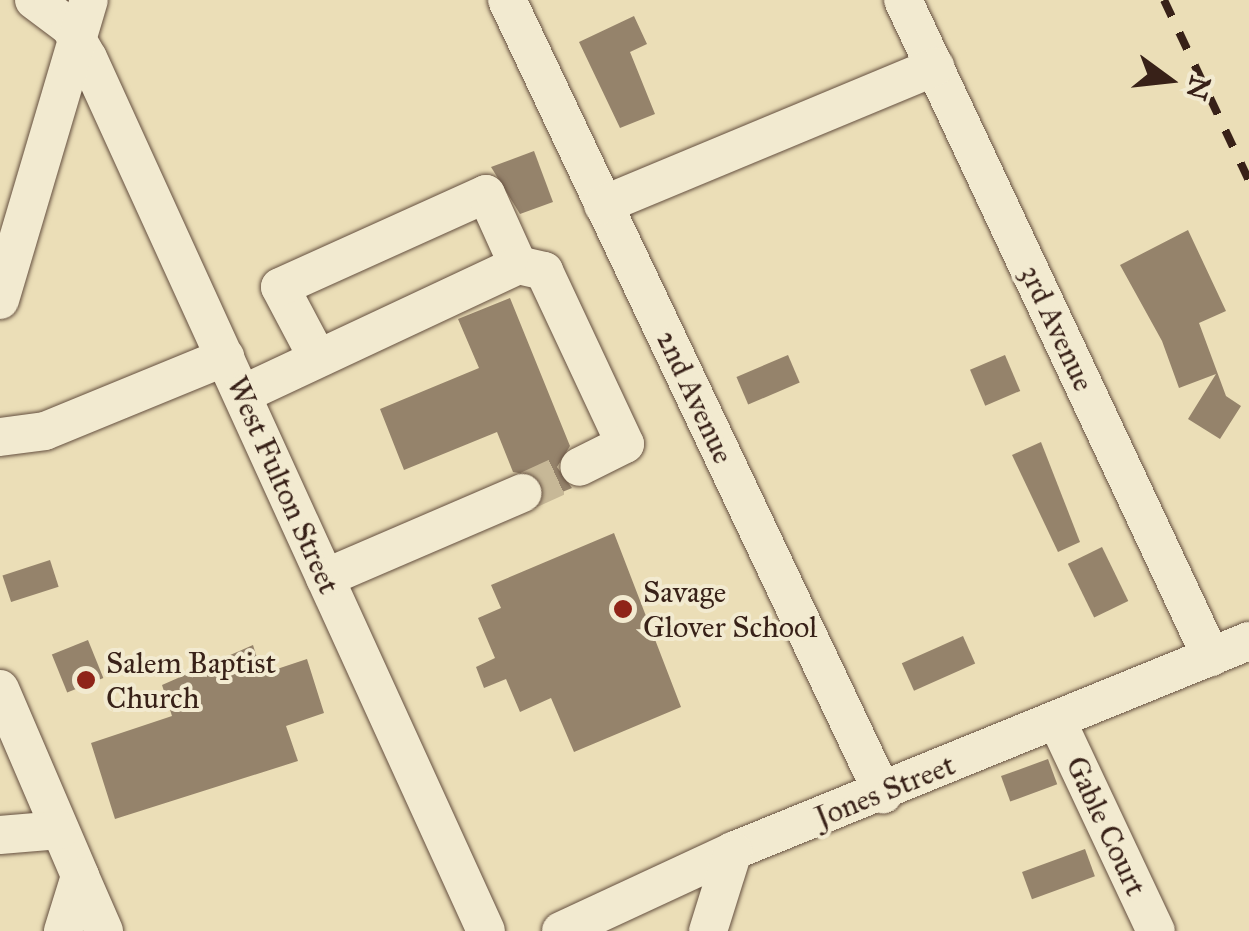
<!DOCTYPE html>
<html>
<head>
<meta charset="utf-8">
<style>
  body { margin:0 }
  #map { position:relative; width:1249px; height:931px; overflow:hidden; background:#ebdeb7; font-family:"IM FELL Great Primer",serif }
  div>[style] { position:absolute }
  .building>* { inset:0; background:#95836b; transform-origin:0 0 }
  .minor-tunnel>* { height:38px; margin-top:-19px; transform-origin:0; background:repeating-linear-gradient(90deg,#c7b897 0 38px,transparent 0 57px) }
  .roads { filter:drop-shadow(0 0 2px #655040) drop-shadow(0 0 2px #655040) }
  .minor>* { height:38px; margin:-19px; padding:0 19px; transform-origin:19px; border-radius:19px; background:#f2ead0 }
  .rail>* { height:8px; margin-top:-4px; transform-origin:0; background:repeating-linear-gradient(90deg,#382118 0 18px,transparent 0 36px) }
  .dots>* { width:28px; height:28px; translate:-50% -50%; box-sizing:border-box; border:5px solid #f2ead0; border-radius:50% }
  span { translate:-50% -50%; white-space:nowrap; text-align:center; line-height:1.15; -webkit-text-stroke:8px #f2ead0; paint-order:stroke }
  .street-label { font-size:30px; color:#382118 }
  .poi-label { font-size:30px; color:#382118 }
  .left { translate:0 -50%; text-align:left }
  .north { position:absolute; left:1119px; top:30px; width:100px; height:100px; -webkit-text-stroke:8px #f2ead0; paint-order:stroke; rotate:105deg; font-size:28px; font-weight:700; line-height:40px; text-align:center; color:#382118 }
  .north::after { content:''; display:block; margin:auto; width:35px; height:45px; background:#382118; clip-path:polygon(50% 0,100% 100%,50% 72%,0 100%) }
</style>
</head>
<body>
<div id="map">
  <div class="building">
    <div style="clip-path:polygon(634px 16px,647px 44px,630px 52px,655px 114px,620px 128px,579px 42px)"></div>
    <div style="clip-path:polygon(534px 151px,553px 202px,520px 214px,491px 167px)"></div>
    <div style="clip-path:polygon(1188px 230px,1226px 311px,1199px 323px,1226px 396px,1241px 406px,1220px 439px,1188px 419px,1216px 374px,1179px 388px,1162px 341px,1120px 265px)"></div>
    <div style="clip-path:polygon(510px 298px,570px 446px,557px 467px,572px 488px,543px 500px,536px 476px,513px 472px,497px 432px,404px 470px,380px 409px,479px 368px,458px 319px)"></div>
    <div style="left:788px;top:355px;width:30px;height:56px;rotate:67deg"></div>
    <div style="left:1005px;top:355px;width:39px;height:38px;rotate:67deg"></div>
    <div style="clip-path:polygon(1041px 442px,1080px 542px,1058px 552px,1012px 455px)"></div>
    <div style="clip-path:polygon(614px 533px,681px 707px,574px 752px,551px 698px,520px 712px,506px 679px,484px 688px,476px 667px,495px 658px,478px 618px,501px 608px,491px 585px)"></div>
    <div style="left:1102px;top:547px;width:60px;height:38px;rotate:64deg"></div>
    <div style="left:50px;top:560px;width:28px;height:50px;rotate:72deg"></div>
    <div style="left:963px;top:636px;width:30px;height:67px;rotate:66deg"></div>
    <div style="left:88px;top:640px;width:41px;height:39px;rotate:68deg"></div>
    <div style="clip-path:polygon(253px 645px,262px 674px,307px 659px,324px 713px,286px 726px,298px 761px,115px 819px,91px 743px,172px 716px,162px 685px)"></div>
    <div style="left:1048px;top:759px;width:27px;height:50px;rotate:70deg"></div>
    <div style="left:1085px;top:849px;width:29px;height:67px;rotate:70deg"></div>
  </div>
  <div class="minor-tunnel">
    <div style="left:522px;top:493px;width:63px;rotate:-24.5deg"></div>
  </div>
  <div class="roads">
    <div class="minor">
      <div style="left:34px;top:0;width:45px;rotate:36.9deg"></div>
      <div style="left:70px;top:27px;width:36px;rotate:60deg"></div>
      <div style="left:88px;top:58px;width:959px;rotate:65.49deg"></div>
      <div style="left:507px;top:0;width:879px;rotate:64.66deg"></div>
      <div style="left:903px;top:0;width:726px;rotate:64.88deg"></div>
      <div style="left:603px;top:205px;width:360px;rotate:-22.6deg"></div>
      <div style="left:0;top:300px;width:313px;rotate:-73.5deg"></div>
      <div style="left:317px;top:357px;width:79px;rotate:-117.9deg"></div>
      <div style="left:280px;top:287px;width:226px;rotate:-24.3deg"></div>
      <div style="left:486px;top:194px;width:78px;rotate:65.7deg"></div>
      <div style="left:243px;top:394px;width:304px;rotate:-25.1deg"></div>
      <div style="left:518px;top:265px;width:27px;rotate:13deg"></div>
      <div style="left:544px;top:271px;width:191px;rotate:64.9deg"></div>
      <div style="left:625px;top:444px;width:51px;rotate:153.4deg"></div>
      <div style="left:0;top:437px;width:45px;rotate:-7.6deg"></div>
      <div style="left:45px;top:431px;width:195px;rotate:-22.3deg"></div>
      <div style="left:325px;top:578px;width:215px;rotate:-23.3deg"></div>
      <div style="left:0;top:689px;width:203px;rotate:66.8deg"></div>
      <div style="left:80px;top:876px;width:58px;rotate:107.2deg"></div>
      <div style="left:1057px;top:721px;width:232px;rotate:64.8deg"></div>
      <div style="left:0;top:835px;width:60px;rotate:-4.8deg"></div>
      <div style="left:80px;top:876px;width:60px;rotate:66.4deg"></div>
      <div style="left:561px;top:931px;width:190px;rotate:-24.9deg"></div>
      <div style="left:733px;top:851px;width:557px;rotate:-22.15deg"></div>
      <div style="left:708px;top:931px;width:84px;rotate:-72.6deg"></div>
    </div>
  </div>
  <div class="rail">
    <div style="left:1164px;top:0;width:200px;rotate:64.8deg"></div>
  </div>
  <div class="dots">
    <div style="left:623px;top:609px;background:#8f2418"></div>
    <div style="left:86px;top:680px;background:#8f2418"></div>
  </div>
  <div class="street-label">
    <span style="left:1057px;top:328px;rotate:65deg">3rd Avenue</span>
    <span style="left:695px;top:397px;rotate:65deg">2nd Avenue</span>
    <span style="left:283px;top:485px;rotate:66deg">West Fulton Street</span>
    <span style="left:885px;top:791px;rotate:-22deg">Jones Street</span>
    <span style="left:1106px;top:826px;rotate:65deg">Gable Court</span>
  </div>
  <div class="poi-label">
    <span class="left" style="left:643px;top:609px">Savage<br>Glover School</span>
    <span class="left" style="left:106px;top:680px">Salem Baptist<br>Church</span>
  </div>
  <div class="north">N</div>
</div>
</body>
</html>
